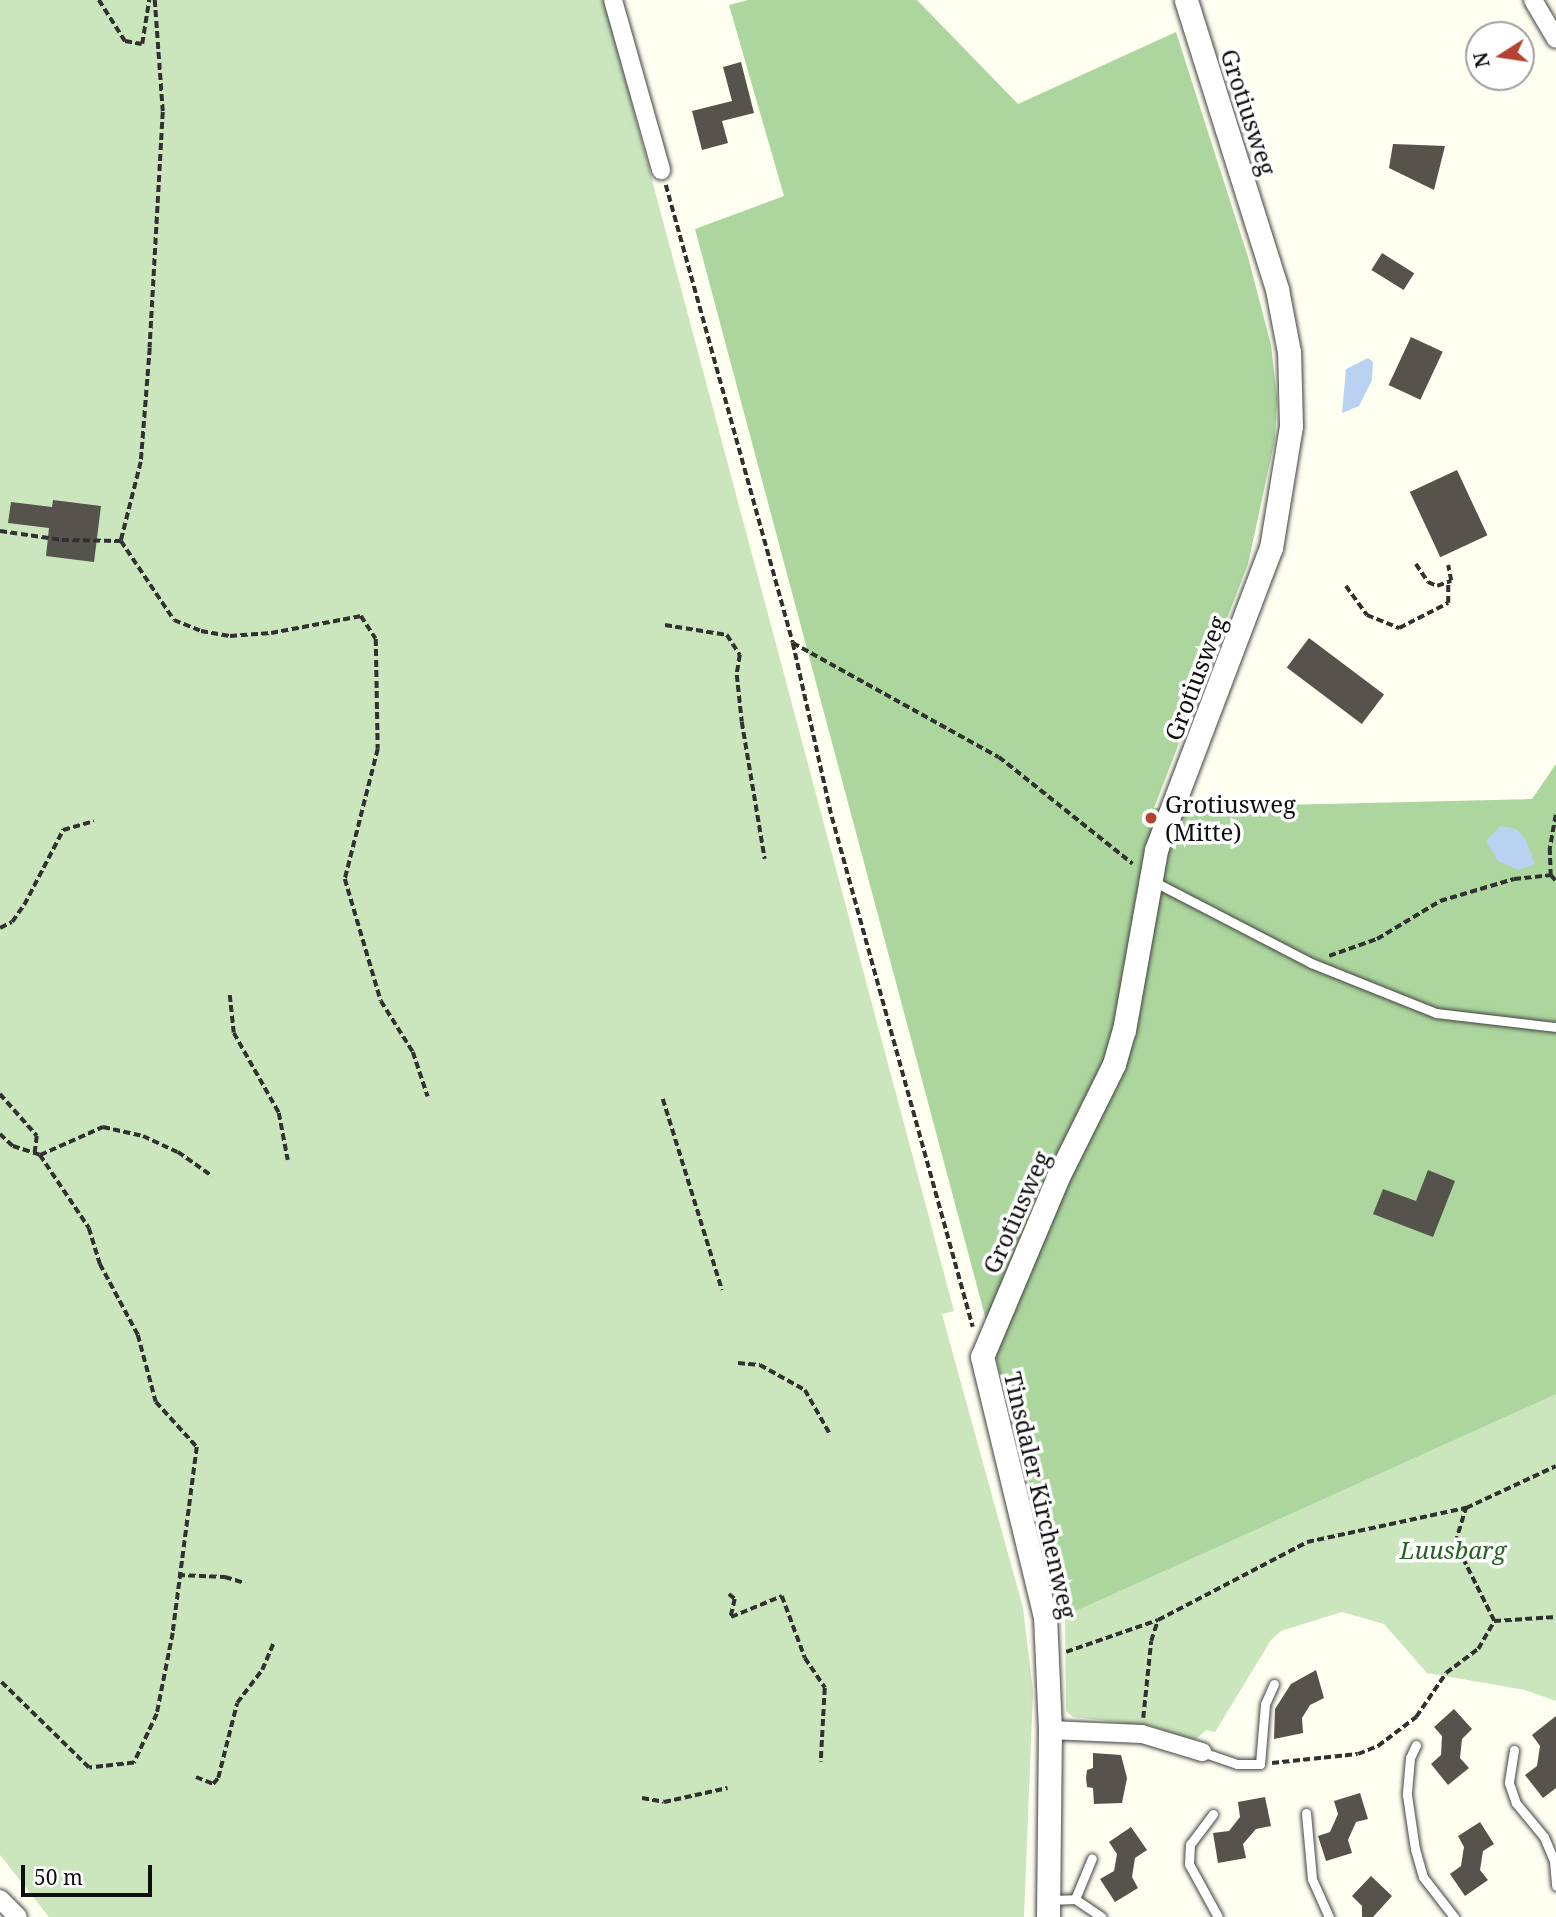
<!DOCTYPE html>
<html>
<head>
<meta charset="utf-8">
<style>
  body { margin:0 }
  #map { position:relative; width:1556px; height:1917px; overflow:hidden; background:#fefef1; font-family:"Noto Serif",serif }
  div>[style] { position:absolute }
  .green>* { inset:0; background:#cbe6bd }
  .forest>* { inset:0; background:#acd69d }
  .water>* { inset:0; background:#b9d2f2 }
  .building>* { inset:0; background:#56524c; transform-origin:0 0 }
  .path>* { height:3.5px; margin-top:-1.75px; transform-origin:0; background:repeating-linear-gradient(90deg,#313131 0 7px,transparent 0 10.5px) }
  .roads { filter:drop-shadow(0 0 2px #424242) drop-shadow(0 0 2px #424242) }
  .service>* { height:9px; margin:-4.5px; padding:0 4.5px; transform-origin:4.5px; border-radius:4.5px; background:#fff }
  .minor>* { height:18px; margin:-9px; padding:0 9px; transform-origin:9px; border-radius:9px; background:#fff }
  .tertiary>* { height:23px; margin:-11.5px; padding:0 11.5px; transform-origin:11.5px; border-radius:11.5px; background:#fff }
  .dots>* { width:19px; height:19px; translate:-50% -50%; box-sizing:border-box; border:4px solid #fff; border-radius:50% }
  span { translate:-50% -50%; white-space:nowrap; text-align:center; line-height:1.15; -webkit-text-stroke:7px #fff; paint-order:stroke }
  .street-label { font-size:24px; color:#0f0f0f }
  .poi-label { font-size:24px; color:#0f0f0f }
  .left { translate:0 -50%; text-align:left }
  .park-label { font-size:24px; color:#256223; font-style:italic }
  .north { position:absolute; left:1465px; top:21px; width:70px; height:70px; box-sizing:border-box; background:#fff; border:2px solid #9f9f9f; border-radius:50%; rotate:258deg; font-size:19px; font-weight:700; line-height:28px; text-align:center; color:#0f0f0f }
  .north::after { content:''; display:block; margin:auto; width:24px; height:32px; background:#b54230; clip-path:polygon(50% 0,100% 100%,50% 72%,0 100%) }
  .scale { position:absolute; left:21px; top:1865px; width:131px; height:32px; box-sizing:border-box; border:4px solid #0f0f0f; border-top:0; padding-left:9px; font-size:21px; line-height:24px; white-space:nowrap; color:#0f0f0f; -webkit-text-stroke:5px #fff; paint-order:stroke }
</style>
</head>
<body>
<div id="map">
  <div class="green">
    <div style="clip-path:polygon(0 0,604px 0,954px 1311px,942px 1314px,1023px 1608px,1033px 1691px,1024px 1917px,49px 1917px,0 1855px)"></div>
    <div style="clip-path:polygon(1556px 1393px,1556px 1701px,1525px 1690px,1427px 1673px,1384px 1624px,1342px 1612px,1281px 1631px,1271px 1640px,1215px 1732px,1206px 1730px,1195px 1740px,1150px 1726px,1073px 1717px,1066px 1711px,1065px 1616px)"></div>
  </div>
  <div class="forest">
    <div style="clip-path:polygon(748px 0,917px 0,1018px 104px,1176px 32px,1248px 257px,1271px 345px,1277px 398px,1275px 439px,1248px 564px,1154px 808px,1532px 799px,1556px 764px,1556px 1394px,1065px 1616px,695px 229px,784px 196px,729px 5px)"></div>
  </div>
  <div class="water">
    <div style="clip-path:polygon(1368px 358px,1373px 362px,1372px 380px,1359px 406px,1342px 413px,1346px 369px)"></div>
    <div style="clip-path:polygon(1501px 826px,1516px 829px,1526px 840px,1535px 864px,1519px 870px,1498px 861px,1486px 841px)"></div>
  </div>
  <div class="building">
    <div style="clip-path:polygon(741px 62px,754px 113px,722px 121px,728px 143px,702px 150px,692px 111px,732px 101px,723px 67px)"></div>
    <div style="clip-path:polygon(1393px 144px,1445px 146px,1434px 190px,1389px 168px)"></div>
    <div style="left:1382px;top:253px;width:38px;height:20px;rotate:32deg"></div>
    <div style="left:1411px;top:337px;width:35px;height:53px;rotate:25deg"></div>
    <div style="left:1457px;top:470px;width:72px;height:52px;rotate:65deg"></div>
    <div style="clip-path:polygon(53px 500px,101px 506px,94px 562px,46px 556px,49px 528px,8px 523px,11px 502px,52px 507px)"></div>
    <div style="left:1309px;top:638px;width:94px;height:37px;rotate:37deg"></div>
    <div style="clip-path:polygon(1428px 1170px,1455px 1181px,1433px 1237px,1373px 1214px,1383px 1189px,1416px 1201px)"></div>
    <div style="clip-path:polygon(1316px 1670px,1324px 1698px,1310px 1705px,1302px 1718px,1303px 1733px,1274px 1739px,1275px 1709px,1291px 1684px)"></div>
    <div style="clip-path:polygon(1454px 1709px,1472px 1729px,1462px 1739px,1460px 1758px,1469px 1768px,1448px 1785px,1431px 1764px,1441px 1755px,1442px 1736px,1434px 1727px)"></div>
    <div style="clip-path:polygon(1556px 1716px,1556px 1788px,1543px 1798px,1525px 1775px,1537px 1766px,1540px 1746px,1532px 1735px)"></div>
    <div style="clip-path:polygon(1093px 1753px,1121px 1755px,1127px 1778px,1122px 1803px,1094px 1804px,1093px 1788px,1087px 1787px,1086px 1778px,1087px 1770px,1093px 1768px)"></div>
    <div style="clip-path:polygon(1360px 1793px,1368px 1819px,1356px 1822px,1348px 1840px,1352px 1853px,1326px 1861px,1318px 1836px,1330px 1832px,1338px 1814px,1334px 1801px)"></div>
    <div style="clip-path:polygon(1265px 1797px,1271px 1826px,1256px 1829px,1243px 1844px,1246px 1858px,1218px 1863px,1213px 1833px,1229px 1831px,1240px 1817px,1238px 1802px)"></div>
    <div style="clip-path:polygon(1480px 1822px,1494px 1844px,1483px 1851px,1480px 1870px,1488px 1880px,1465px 1896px,1450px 1874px,1461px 1866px,1464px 1847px,1458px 1836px)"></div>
    <div style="clip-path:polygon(1131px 1827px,1147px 1850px,1135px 1858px,1132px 1877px,1138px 1888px,1115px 1902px,1100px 1879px,1114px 1871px,1117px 1854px,1109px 1842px)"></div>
    <div style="clip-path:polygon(1371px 1876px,1392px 1896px,1373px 1917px,1362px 1917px,1362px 1906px,1352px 1896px)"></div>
  </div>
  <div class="path">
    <div style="left:99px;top:0;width:49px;rotate:57.6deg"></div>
    <div style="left:125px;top:41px;width:17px;rotate:10deg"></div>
    <div style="left:142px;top:44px;width:45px;rotate:-81deg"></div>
    <div style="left:155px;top:0;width:112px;rotate:85.9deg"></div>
    <div style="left:163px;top:112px;width:236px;rotate:93.2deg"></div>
    <div style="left:150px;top:348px;width:114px;rotate:94.5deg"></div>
    <div style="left:141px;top:462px;width:81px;rotate:104.2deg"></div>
    <div style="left:121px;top:541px;width:95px;rotate:56.1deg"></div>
    <div style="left:174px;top:620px;width:29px;rotate:22deg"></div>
    <div style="left:201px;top:631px;width:29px;rotate:10deg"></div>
    <div style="left:230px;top:636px;width:41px;rotate:-4.2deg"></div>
    <div style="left:271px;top:633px;width:92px;rotate:-10.7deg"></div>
    <div style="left:361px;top:616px;width:27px;rotate:57deg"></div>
    <div style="left:376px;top:639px;width:110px;rotate:89deg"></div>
    <div style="left:378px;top:749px;width:134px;rotate:104.2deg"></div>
    <div style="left:345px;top:879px;width:127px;rotate:73.6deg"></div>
    <div style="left:381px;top:1001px;width:60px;rotate:57.9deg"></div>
    <div style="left:413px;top:1052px;width:47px;rotate:71.6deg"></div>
    <div style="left:666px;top:185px;width:475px;rotate:74.5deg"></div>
    <div style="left:793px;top:643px;width:178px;rotate:77.4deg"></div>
    <div style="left:832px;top:817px;width:529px;rotate:74.55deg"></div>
    <div style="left:0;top:531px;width:63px;rotate:8.3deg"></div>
    <div style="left:62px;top:540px;width:59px;rotate:1deg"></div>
    <div style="left:1416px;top:564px;width:22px;rotate:56deg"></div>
    <div style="left:1428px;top:582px;width:10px;rotate:24deg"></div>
    <div style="left:1437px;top:586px;width:15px;rotate:-20deg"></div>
    <div style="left:1451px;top:581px;width:16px;rotate:-101deg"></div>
    <div style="left:1346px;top:586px;width:36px;rotate:54deg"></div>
    <div style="left:1367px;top:615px;width:35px;rotate:22deg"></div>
    <div style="left:1399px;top:628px;width:55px;rotate:-27deg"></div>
    <div style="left:1448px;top:603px;width:19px;rotate:-90deg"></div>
    <div style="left:665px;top:625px;width:63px;rotate:9.2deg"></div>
    <div style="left:727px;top:635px;width:24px;rotate:57deg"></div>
    <div style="left:740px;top:655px;width:20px;rotate:99deg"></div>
    <div style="left:737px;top:675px;width:47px;rotate:83.9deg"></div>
    <div style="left:742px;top:722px;width:139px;rotate:80.5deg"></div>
    <div style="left:793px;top:643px;width:235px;rotate:29deg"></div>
    <div style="left:999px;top:757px;width:171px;rotate:38.6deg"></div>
    <div style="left:1556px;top:815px;width:34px;rotate:100deg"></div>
    <div style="left:1550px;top:848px;width:27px;rotate:88deg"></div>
    <div style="left:1551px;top:875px;width:8px;rotate:50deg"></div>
    <div style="left:0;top:928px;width:13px;rotate:-27deg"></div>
    <div style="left:12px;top:922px;width:21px;rotate:-55deg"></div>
    <div style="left:24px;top:905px;width:85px;rotate:-62.5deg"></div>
    <div style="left:63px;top:830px;width:32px;rotate:-16deg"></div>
    <div style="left:1329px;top:956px;width:51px;rotate:-19.5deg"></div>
    <div style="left:1377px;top:939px;width:74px;rotate:-31.1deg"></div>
    <div style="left:1440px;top:901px;width:77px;rotate:-16.6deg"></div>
    <div style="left:1514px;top:879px;width:37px;rotate:-6deg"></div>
    <div style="left:230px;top:995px;width:38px;rotate:84deg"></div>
    <div style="left:234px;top:1033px;width:92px;rotate:60.6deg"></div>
    <div style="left:279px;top:1113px;width:48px;rotate:79.2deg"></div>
    <div style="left:0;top:1094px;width:56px;rotate:48.6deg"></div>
    <div style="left:37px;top:1136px;width:17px;rotate:97deg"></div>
    <div style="left:663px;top:1099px;width:200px;rotate:72.8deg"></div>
    <div style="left:0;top:1134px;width:18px;rotate:43deg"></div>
    <div style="left:13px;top:1146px;width:28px;rotate:18deg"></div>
    <div style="left:40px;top:1155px;width:88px;rotate:56.1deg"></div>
    <div style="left:89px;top:1228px;width:38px;rotate:73deg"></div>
    <div style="left:100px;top:1264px;width:81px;rotate:61.8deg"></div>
    <div style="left:138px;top:1335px;width:69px;rotate:75deg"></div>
    <div style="left:156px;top:1402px;width:61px;rotate:47.7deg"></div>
    <div style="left:197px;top:1447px;width:188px;rotate:97.4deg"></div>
    <div style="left:173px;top:1633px;width:83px;rotate:101.2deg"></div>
    <div style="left:157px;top:1714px;width:54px;rotate:115.1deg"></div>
    <div style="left:134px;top:1763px;width:45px;rotate:173.7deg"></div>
    <div style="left:89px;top:1768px;width:124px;rotate:-135.7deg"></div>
    <div style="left:40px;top:1155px;width:69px;rotate:-24deg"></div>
    <div style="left:103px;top:1127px;width:41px;rotate:12.7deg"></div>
    <div style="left:143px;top:1136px;width:38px;rotate:25deg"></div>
    <div style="left:178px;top:1152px;width:42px;rotate:35.2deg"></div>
    <div style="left:738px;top:1363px;width:22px;rotate:5deg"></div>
    <div style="left:760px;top:1365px;width:51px;rotate:29.1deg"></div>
    <div style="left:805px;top:1390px;width:51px;rotate:60.4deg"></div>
    <div style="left:178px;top:1575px;width:47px;rotate:2.4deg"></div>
    <div style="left:225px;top:1577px;width:21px;rotate:17deg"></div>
    <div style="left:729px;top:1594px;width:8px;rotate:40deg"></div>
    <div style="left:735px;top:1599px;width:18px;rotate:103deg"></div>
    <div style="left:731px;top:1617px;width:55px;rotate:-22.4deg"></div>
    <div style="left:782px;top:1596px;width:66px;rotate:69.6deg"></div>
    <div style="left:805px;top:1658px;width:36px;rotate:56deg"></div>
    <div style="left:825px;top:1688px;width:74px;rotate:93.1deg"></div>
    <div style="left:1494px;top:1621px;width:62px;rotate:-3.7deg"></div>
    <div style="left:1066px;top:1652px;width:97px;rotate:-19.2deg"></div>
    <div style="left:1158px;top:1620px;width:168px;rotate:-27.6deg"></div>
    <div style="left:1307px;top:1542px;width:163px;rotate:-12.1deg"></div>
    <div style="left:1143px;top:1718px;width:77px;rotate:-84.1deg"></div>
    <div style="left:1151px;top:1641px;width:22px;rotate:-72deg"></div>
    <div style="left:1272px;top:1763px;width:86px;rotate:-6deg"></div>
    <div style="left:1358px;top:1754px;width:22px;rotate:-22deg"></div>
    <div style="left:1378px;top:1746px;width:48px;rotate:-37.3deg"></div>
    <div style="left:1416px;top:1717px;width:53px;rotate:-55.7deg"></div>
    <div style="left:1446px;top:1673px;width:40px;rotate:-37deg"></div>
    <div style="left:1478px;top:1649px;width:32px;rotate:-60deg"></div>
    <div style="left:1494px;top:1621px;width:87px;rotate:-116.6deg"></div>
    <div style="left:1455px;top:1543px;width:37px;rotate:-73deg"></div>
    <div style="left:1466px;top:1508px;width:99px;rotate:-25deg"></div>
    <div style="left:196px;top:1777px;width:18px;rotate:22deg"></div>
    <div style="left:213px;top:1784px;width:8px;rotate:-50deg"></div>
    <div style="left:218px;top:1778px;width:77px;rotate:-75.8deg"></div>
    <div style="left:237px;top:1703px;width:41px;rotate:-52.9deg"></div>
    <div style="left:262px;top:1670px;width:30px;rotate:-67deg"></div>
    <div style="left:642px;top:1798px;width:22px;rotate:10deg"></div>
    <div style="left:664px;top:1802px;width:65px;rotate:-12.5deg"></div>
  </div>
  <div class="roads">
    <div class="service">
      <div style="left:1153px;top:881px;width:178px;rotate:27.4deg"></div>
      <div style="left:1311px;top:963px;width:135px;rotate:21.8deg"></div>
      <div style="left:1436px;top:1013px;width:121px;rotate:6.7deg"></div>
      <div style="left:1416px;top:1745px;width:14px;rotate:115deg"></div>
      <div style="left:1410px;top:1758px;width:37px;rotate:95deg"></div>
      <div style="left:1407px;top:1795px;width:55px;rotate:81.6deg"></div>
      <div style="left:1415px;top:1849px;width:29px;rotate:74deg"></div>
      <div style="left:1423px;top:1877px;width:51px;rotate:52.2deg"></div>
      <div style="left:1514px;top:1750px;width:33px;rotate:99deg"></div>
      <div style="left:1509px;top:1783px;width:21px;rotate:71deg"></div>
      <div style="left:1516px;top:1803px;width:44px;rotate:50.5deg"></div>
      <div style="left:1544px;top:1837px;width:26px;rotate:67deg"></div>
      <div style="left:1554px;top:1861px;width:25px;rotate:85deg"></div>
      <div style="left:1202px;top:1752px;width:37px;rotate:19deg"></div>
      <div style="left:1237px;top:1764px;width:23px"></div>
      <div style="left:1260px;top:1764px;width:60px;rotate:-85.2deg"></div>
      <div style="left:1265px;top:1704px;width:22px;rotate:-66deg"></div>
      <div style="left:1306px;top:1813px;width:66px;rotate:84.8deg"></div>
      <div style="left:1312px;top:1879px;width:42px;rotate:65.9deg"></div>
      <div style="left:1213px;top:1814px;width:38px;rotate:127deg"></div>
      <div style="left:1190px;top:1844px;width:20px;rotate:93deg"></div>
      <div style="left:1189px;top:1864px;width:60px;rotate:61.3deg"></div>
      <div style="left:1075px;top:1899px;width:44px;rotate:-67.5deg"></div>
      <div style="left:1050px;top:1900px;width:25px;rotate:-2deg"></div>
      <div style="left:1075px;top:1899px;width:32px;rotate:34deg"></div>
    </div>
    <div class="minor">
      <div style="left:613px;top:0;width:177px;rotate:74.2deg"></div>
      <div style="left:1533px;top:0;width:45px;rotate:59.5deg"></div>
      <div style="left:1050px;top:1730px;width:92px;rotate:2.5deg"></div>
      <div style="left:1142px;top:1734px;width:63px;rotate:16.7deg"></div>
      <div style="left:0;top:1899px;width:25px;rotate:45deg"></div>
    </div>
    <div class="tertiary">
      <div style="left:1048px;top:1917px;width:187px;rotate:-89.4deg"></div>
      <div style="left:1050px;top:1730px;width:113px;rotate:-92.5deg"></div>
      <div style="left:1045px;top:1617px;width:268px;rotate:-103.6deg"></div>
      <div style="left:982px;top:1357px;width:195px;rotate:-67.1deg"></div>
      <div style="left:1058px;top:1177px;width:126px;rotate:-63.6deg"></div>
      <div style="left:1114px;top:1064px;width:35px;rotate:-74deg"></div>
      <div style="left:1124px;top:1030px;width:183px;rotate:-79.9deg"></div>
      <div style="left:1156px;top:850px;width:323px;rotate:-69.2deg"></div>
      <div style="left:1271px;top:548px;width:124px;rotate:-80.7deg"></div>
      <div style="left:1291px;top:426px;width:74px;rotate:-91.5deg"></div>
      <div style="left:1289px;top:352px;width:64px;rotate:-100.8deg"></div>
      <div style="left:1277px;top:289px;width:303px;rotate:-107.5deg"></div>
    </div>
  </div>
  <div class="dots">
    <div style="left:1151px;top:818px;background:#b54230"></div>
  </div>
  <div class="street-label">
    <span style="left:1249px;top:112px;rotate:72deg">Grotiusweg</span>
    <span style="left:1195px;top:678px;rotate:-69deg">Grotiusweg</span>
    <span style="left:1016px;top:1212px;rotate:-66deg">Grotiusweg</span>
    <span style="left:1041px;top:1495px;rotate:77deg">Tinsdaler Kirchenweg</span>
  </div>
  <div class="poi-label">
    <span class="left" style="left:1165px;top:818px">Grotiusweg<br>(Mitte)</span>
  </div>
  <div class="park-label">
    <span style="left:1453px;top:1550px">Luusbarg</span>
  </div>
  <div class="north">N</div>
  <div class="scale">50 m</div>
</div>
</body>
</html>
